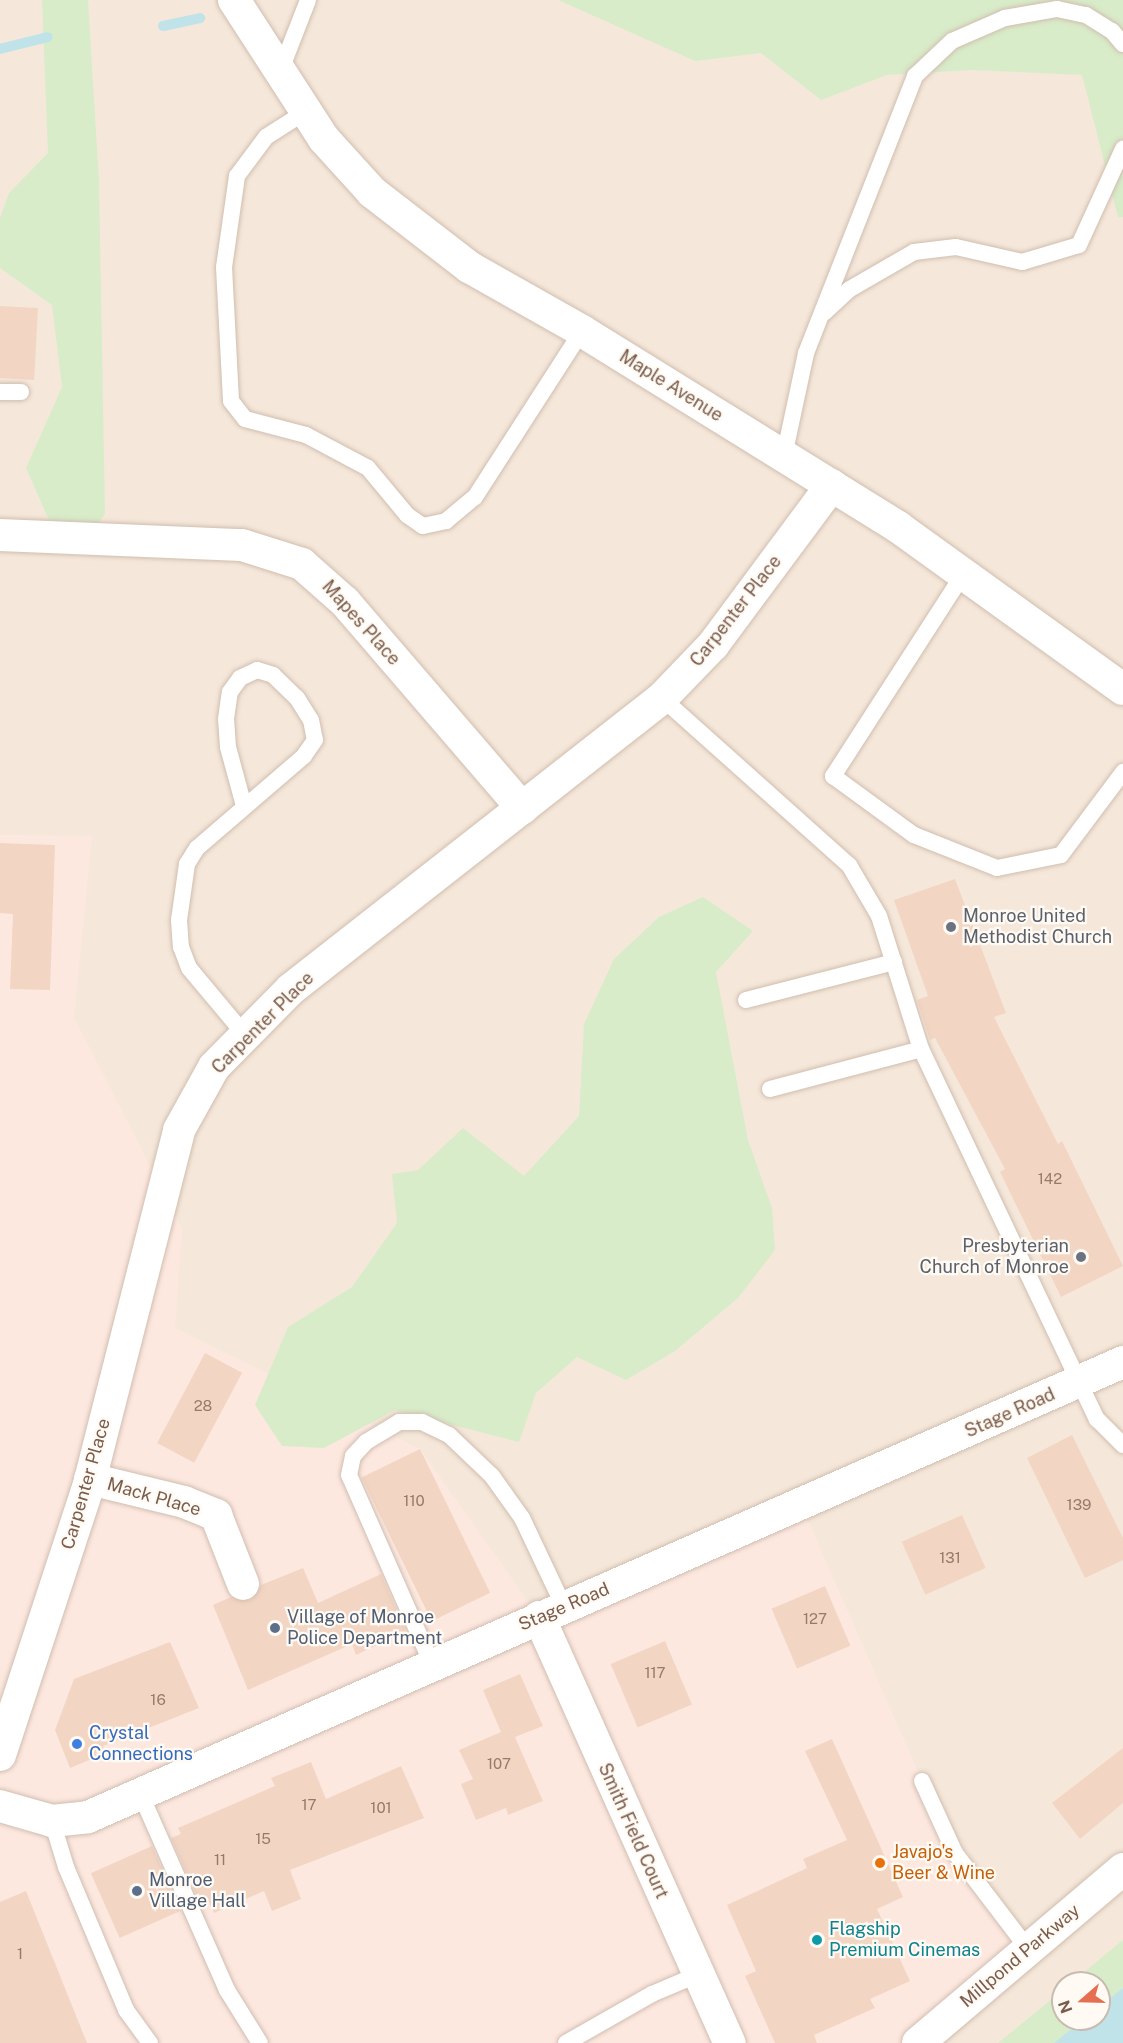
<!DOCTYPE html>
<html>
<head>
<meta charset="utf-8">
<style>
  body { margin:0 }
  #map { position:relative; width:1123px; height:2043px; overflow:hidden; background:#fdf6ec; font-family:"Public Sans",sans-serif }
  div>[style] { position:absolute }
  .residential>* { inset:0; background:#f5e8da }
  .commercial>* { inset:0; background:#fde8e0 }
  .green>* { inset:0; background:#d8ecc9 }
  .water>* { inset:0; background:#bfe3e8 }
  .stream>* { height:10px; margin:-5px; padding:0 5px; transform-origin:5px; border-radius:5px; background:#bfe3e8 }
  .building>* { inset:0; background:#f3d5c3; transform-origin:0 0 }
  .roads { filter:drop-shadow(0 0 2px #d1beb0) drop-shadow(0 0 2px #d1beb0) }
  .lane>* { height:16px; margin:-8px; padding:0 8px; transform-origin:8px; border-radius:8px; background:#fff }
  .street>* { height:32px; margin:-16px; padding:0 16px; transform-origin:16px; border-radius:16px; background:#fff }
  .dots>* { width:16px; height:16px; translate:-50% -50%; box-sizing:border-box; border:3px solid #fffaf3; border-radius:50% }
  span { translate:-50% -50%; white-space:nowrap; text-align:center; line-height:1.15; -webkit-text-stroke:4.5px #fffaf3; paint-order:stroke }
  .number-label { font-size:15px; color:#987a6a }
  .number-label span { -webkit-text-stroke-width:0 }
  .street-label { font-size:18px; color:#7a5c4d }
  .worship-label { font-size:18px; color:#5b616d }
  .left { translate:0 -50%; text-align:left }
  .right { translate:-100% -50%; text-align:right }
  .service-label { font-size:18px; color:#4e5e75 }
  .shop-label { font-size:18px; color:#366cbe }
  .food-label { font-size:18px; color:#c56008 }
  .culture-label { font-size:18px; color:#0d838f }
  .north { position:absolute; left:1051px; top:1971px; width:60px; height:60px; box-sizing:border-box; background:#fffaf3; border:2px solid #cabbb1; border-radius:50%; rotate:250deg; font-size:16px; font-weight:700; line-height:24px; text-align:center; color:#7a5c4d }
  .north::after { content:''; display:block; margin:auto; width:21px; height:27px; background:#e76f51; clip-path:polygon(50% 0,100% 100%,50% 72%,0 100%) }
</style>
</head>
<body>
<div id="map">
  <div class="residential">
    <div style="clip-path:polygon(evenodd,0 0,1026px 0,1123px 62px,1123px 2043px,0 2043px,0 0,1063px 1983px,1099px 1983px,1099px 2019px,1063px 2019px,1063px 1983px)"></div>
  </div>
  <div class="commercial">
    <div style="clip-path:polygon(0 835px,92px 836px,74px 1018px,182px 1228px,175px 1328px,420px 1449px,539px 1617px,802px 1507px,922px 1781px,1029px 1950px,922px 2043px,0 2043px)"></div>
  </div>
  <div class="green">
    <div style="clip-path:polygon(42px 0,88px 0,99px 181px,105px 514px,95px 527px,52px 527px,26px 468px,62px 387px,52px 305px,0 268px,0 218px,9px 193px,48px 153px)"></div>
    <div style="clip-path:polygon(558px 0,1123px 0,1123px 217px,1118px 217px,1082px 75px,972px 70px,887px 75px,821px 100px,761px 53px,695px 61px)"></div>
    <div style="clip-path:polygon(703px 897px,753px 931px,716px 972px,748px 1140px,772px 1208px,775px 1250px,738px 1298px,675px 1351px,626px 1380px,577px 1357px,536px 1393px,519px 1442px,395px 1410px,324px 1448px,282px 1446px,255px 1405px,288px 1327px,352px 1287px,397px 1223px,392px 1174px,418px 1170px,463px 1128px,524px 1176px,579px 1116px,584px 1024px,614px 959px,659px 917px)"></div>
    <div style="clip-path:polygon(1123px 1940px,1123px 2043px,998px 2043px,1063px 1990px,1063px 2019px,1099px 2019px,1099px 1983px,1071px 1983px)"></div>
  </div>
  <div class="water">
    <div style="clip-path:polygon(1123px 1988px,1123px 2043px,1054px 2043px,1084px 2019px,1099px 2019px,1099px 2007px)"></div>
  </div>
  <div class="stream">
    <div style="left:163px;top:26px;width:38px;rotate:-12deg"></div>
    <div style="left:0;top:49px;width:49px;rotate:-14deg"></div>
  </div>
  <div class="building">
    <div style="left:0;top:306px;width:38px;height:72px;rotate:3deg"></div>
    <div style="clip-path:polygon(0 843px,55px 845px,50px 990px,10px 989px,13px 914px,0 913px)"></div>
    <div style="clip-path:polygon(955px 879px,1006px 1013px,994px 1017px,1058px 1144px,1062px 1141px,1123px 1266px,1061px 1297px,1000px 1172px,1005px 1169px,935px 1038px,930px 1040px,917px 1000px,928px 996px,894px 900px)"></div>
    <div style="left:205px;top:1353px;width:42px;height:102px;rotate:28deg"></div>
    <div style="clip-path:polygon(1072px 1435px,1123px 1538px,1123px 1560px,1085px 1578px,1027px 1458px)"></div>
    <div style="left:420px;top:1449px;width:160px;height:65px;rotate:64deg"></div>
    <div style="left:962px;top:1515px;width:58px;height:66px;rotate:66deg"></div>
    <div style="clip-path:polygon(303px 1568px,318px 1603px,381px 1574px,406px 1631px,356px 1655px,352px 1644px,248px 1690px,213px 1605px,231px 1597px,250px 1600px,261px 1585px)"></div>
    <div style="left:825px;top:1586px;width:65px;height:58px;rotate:67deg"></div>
    <div style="left:665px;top:1641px;width:69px;height:59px;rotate:67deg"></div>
    <div style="clip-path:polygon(170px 1642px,199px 1708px,103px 1746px,106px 1753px,70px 1768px,55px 1730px,74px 1679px)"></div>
    <div style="clip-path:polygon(520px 1674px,543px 1726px,515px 1737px,543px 1801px,508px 1815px,506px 1808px,476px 1820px,461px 1784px,473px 1779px,459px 1750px,501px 1732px,483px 1690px)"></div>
    <div style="clip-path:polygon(832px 1739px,903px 1897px,877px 1909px,910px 1981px,870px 1999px,875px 2008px,814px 2035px,817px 2043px,775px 2043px,745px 1976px,756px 1971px,727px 1905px,807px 1868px,803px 1859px,847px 1840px,805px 1751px)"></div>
    <div style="clip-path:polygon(1123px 1748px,1123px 1803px,1080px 1839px,1052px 1803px)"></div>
    <div style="clip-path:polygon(311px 1762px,326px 1799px,401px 1766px,424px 1818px,290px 1870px,301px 1899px,272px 1911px,264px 1891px,214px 1913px,208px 1900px,200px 1903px,171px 1838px,181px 1834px,178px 1828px,275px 1786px,271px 1778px)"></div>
    <div style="left:152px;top:1846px;width:71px;height:67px;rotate:66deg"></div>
    <div style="clip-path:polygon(26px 1891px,87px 2043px,0 2043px,0 1902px)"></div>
  </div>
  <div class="roads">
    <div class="lane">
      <div style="left:280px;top:72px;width:77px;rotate:-68.7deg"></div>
      <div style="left:305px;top:112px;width:46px;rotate:147.3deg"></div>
      <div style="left:266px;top:137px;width:49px;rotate:126.6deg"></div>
      <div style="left:237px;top:176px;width:92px;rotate:98.1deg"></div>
      <div style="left:224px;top:267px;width:134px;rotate:87deg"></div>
      <div style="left:231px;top:401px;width:23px;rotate:52deg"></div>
      <div style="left:245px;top:419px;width:63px;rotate:14.7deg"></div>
      <div style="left:306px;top:435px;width:70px;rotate:28deg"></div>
      <div style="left:368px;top:468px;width:61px;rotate:50.3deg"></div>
      <div style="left:407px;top:515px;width:19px;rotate:35deg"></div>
      <div style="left:423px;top:526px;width:24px;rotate:-12deg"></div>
      <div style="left:446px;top:521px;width:38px;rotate:-40deg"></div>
      <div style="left:475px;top:497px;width:197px;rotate:-57.2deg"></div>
      <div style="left:824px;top:313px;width:35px;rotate:-43deg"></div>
      <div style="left:850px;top:289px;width:74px;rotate:-30deg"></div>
      <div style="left:914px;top:252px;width:42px;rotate:-6.8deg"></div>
      <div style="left:956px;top:247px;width:68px;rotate:12.8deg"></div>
      <div style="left:1022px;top:262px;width:59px;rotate:-16.6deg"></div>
      <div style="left:1079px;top:245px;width:106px;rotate:-65.4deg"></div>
      <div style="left:0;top:392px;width:21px"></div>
      <div style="left:784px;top:456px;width:105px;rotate:-77.9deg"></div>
      <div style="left:806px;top:353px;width:298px;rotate:-68.5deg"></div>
      <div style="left:915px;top:76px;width:51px;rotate:-43.4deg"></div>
      <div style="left:952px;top:41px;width:58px;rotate:-23.5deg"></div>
      <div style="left:1005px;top:18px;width:53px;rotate:-9.8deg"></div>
      <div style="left:1057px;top:9px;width:30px;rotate:12deg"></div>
      <div style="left:1086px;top:15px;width:31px;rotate:32deg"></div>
      <div style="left:1112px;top:31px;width:17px;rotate:50deg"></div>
      <div style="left:964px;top:573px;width:242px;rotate:122.8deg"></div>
      <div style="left:833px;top:776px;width:100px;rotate:36.1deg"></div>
      <div style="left:914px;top:835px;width:89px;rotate:21.7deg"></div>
      <div style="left:997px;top:868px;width:65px;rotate:-11.5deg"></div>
      <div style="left:1061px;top:855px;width:104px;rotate:-53.2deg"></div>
      <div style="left:662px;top:698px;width:251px;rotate:41.8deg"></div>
      <div style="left:849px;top:865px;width:59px;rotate:59.5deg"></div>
      <div style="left:879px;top:916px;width:139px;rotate:72.5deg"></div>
      <div style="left:921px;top:1049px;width:410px;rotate:64.6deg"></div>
      <div style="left:1097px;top:1419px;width:37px;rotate:45deg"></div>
      <div style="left:244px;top:806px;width:61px;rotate:-105.2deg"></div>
      <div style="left:228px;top:747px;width:28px;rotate:-94deg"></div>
      <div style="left:226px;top:719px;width:27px;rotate:-82deg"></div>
      <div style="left:230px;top:692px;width:17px;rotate:-54deg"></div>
      <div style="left:240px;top:678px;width:19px;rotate:-25deg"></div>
      <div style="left:257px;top:670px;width:17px;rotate:17deg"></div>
      <div style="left:273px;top:675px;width:33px;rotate:44deg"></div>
      <div style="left:297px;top:698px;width:26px;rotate:58deg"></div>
      <div style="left:311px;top:720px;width:20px;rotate:79deg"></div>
      <div style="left:315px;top:740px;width:19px;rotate:125deg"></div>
      <div style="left:304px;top:756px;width:141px;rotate:139.3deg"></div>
      <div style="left:197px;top:848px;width:19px;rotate:122deg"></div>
      <div style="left:187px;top:864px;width:57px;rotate:98.1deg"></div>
      <div style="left:179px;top:920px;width:27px;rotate:86deg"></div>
      <div style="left:181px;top:947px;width:22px;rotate:69deg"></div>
      <div style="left:189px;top:968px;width:87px;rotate:50.1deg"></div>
      <div style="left:746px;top:1000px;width:153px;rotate:-14.4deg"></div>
      <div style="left:770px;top:1089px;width:156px;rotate:-14.8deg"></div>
      <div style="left:432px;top:1664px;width:206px;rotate:-113.7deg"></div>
      <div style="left:349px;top:1475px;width:19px;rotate:-78deg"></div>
      <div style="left:353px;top:1456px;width:19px;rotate:-47deg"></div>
      <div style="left:366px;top:1442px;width:39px;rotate:-31deg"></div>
      <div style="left:399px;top:1422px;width:23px"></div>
      <div style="left:422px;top:1422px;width:30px;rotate:26deg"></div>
      <div style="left:449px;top:1435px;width:59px;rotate:43.6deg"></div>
      <div style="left:492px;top:1476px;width:52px;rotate:54.5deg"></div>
      <div style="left:522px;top:1518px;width:98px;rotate:64.7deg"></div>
      <div style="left:922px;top:1781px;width:79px;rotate:65.4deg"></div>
      <div style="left:955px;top:1853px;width:122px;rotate:52.7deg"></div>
      <div style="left:141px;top:1795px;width:213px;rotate:66.2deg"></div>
      <div style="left:227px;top:1990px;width:62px;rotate:58.1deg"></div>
      <div style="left:52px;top:1821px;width:48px;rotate:73.1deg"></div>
      <div style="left:66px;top:1867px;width:155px;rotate:67.2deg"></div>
      <div style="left:126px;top:2010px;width:41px;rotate:54deg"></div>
      <div style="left:566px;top:2043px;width:99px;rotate:-29.7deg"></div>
      <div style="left:652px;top:1994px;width:49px;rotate:-22.9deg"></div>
    </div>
    <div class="street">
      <div style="left:234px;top:0;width:166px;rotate:57.1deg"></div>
      <div style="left:324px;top:139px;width:72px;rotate:47.8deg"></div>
      <div style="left:372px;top:192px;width:123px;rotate:37.7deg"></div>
      <div style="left:469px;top:267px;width:130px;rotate:29.5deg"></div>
      <div style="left:582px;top:331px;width:372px;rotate:31.8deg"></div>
      <div style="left:898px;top:527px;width:277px;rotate:35.8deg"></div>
      <div style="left:0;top:535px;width:242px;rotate:2.4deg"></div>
      <div style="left:242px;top:545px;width:63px;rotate:17.6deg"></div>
      <div style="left:302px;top:564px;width:57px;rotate:41.5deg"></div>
      <div style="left:345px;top:602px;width:272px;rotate:49.3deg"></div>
      <div style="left:90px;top:1479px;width:97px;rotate:13.7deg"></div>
      <div style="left:184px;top:1502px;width:35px;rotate:22deg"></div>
      <div style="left:216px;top:1515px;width:74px;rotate:68.6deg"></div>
      <div style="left:539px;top:1617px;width:467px;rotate:65.9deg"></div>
      <div style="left:0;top:1755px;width:281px;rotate:-71.8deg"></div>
      <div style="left:88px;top:1488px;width:369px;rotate:-75.7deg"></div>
      <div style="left:179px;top:1130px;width:72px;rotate:-60.9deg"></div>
      <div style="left:214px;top:1067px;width:110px;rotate:-45.4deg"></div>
      <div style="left:291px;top:989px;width:472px;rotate:-38.1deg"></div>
      <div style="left:662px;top:698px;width:74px;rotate:-46.1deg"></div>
      <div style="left:713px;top:645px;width:199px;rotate:-53.4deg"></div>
      <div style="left:0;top:1806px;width:54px;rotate:16.1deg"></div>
      <div style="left:52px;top:1821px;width:36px;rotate:-6deg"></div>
      <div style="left:88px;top:1817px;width:1131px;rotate:-23.73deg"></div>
      <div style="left:918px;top:2043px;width:269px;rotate:-40.3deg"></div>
    </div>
  </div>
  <div class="dots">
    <div style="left:951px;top:927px;background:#6b7280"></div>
    <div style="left:1081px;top:1257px;background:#6b7280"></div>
    <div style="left:275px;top:1628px;background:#5c6f8a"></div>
    <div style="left:77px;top:1744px;background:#3f7fe0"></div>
    <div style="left:880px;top:1863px;background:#e8710a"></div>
    <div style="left:137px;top:1891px;background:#5c6f8a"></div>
    <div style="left:817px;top:1940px;background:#0f9aa8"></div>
  </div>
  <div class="number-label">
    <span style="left:1050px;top:1179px">142</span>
    <span style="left:203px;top:1406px">28</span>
    <span style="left:414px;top:1501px">110</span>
    <span style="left:1079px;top:1505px">139</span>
    <span style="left:950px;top:1558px">131</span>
    <span style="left:815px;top:1619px">127</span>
    <span style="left:655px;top:1673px">117</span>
    <span style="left:158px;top:1700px">16</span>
    <span style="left:499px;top:1764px">107</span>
    <span style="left:309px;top:1805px">17</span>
    <span style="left:381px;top:1808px">101</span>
    <span style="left:263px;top:1839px">15</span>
    <span style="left:220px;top:1860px">11</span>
    <span style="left:20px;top:1954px">1</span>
  </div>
  <div class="street-label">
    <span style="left:671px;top:386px;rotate:32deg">Maple Avenue</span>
    <span style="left:736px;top:611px;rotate:-52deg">Carpenter Place</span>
    <span style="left:361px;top:623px;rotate:48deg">Mapes Place</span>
    <span style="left:263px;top:1023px;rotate:-45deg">Carpenter Place</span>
    <span style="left:1010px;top:1413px;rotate:-24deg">Stage Road</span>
    <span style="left:86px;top:1484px;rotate:-74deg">Carpenter Place</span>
    <span style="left:154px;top:1497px;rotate:16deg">Mack Place</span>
    <span style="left:564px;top:1607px;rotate:-23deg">Stage Road</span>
    <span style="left:633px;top:1831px;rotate:66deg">Smith Field Court</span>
    <span style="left:1020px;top:1956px;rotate:-40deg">Millpond Parkway</span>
  </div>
  <div class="worship-label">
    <span class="left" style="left:963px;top:927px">Monroe United<br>Methodist Church</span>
    <span class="right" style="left:1069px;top:1257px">Presbyterian<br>Church of Monroe</span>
  </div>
  <div class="service-label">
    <span class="left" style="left:287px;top:1628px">Village of Monroe<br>Police Department</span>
    <span class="left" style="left:149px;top:1891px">Monroe<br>Village Hall</span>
  </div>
  <div class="shop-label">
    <span class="left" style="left:89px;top:1744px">Crystal<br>Connections</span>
  </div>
  <div class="food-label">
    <span class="left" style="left:892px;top:1863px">Javajo's<br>Beer &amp; Wine</span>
  </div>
  <div class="culture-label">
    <span class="left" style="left:829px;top:1940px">Flagship<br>Premium Cinemas</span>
  </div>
  <div class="north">N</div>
</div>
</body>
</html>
